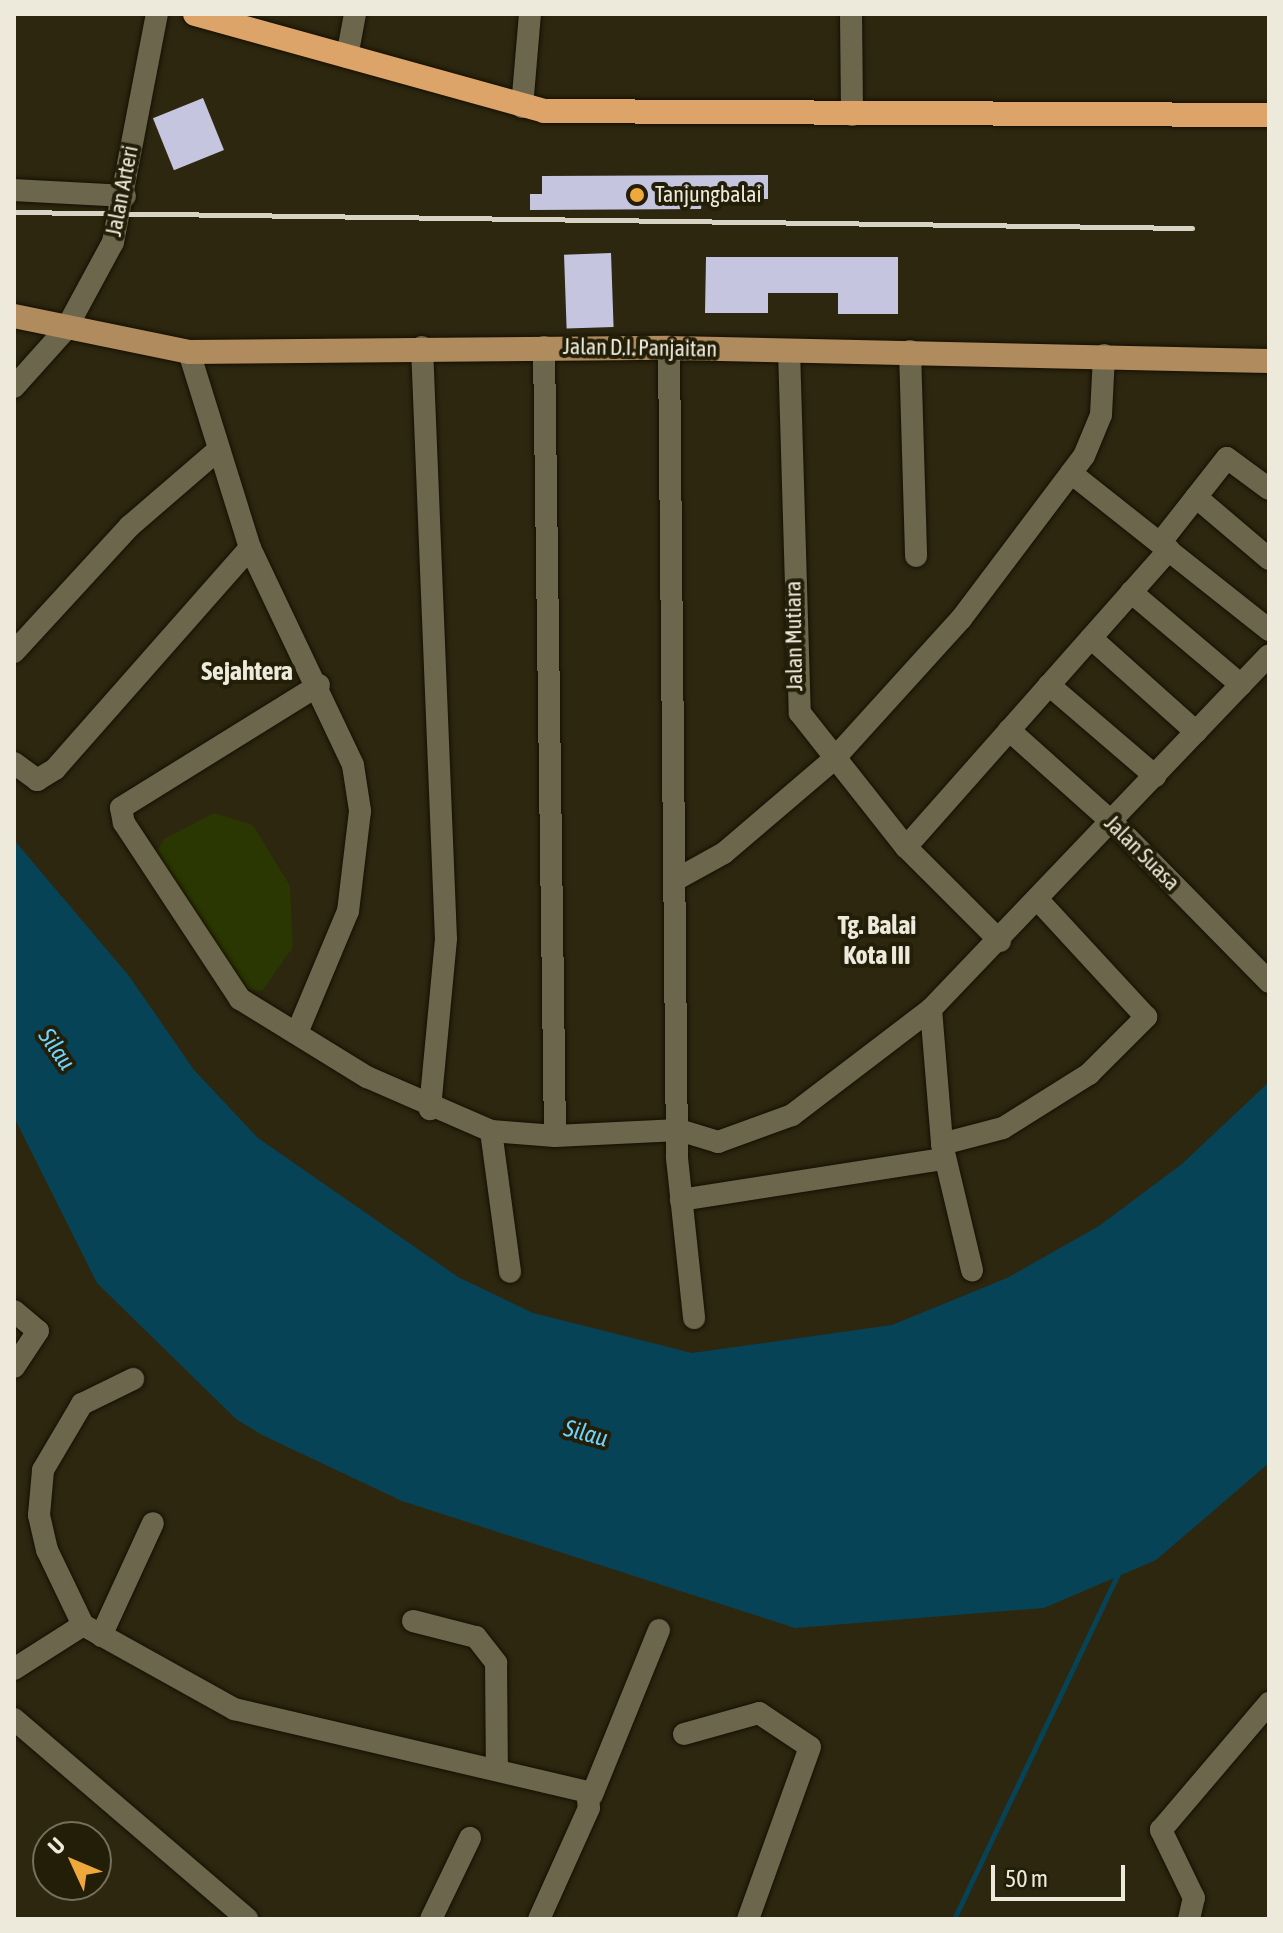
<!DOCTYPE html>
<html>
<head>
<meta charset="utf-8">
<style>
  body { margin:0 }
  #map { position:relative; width:1283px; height:1933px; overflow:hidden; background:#2d2710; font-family:"Asap Condensed",sans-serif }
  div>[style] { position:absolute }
  .green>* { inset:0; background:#2b3702 }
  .water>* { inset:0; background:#064357 }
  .stream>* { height:5px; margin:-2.5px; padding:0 2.5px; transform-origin:2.5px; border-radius:2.5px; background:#064357 }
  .building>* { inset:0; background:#c5c5e0; transform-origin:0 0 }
  .roads { filter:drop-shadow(0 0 2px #151000) drop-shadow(0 0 2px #151000) }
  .minor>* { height:22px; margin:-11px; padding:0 11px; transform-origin:11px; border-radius:11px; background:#6c664d }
  .major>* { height:24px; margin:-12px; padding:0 12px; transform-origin:12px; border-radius:12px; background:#b08b5e }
  .highway>* { height:24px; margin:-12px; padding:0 12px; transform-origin:12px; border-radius:12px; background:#dda469 }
  .rail>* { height:5px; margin:-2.5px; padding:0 2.5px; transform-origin:2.5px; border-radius:2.5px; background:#d7d4c5 }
  .dots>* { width:22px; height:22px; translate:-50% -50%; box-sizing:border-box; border:4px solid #231e07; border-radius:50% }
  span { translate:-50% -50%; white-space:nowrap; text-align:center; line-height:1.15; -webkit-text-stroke:8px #231e07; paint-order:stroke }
  .street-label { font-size:22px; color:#edeadc }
  .poi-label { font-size:22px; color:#edeadc }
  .left { translate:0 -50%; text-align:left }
  .water-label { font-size:24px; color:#6ed4ff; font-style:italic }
  .quarter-label { font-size:26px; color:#edeadc; font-weight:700 }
  .frame { position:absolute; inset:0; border:16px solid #edeadc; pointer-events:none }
  .north { position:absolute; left:32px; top:1821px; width:80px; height:80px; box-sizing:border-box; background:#231e07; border:2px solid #74705c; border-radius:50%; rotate:314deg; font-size:22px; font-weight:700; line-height:32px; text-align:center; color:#edeadc }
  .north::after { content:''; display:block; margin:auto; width:28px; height:36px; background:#eea83c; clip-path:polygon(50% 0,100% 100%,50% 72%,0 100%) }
  .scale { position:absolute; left:991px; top:1865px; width:134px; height:36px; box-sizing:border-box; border:4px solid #edeadc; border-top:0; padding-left:10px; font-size:24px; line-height:28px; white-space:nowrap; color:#edeadc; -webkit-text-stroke:6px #231e07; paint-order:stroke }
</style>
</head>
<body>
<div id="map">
  <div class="green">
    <div style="clip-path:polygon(214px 813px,253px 825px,290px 886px,293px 947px,262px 991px,240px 988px,154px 856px,164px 839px)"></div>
  </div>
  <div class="water">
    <div style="clip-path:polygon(14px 840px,129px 976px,194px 1070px,258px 1138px,458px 1277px,533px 1313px,692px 1353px,892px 1325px,1007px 1278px,1099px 1226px,1182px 1164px,1269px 1082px,1269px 1463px,1156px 1560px,1044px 1608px,795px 1628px,402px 1501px,262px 1435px,236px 1419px,97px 1283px,14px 1117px)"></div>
  </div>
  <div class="stream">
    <div style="left:954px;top:1919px;width:383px;rotate:-64.6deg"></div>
  </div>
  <div class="building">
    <div style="left:203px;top:98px;width:56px;height:54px;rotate:68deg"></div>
    <div style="clip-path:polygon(768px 175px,768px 199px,702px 200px,701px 209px,530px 210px,530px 194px,542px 194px,542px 176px)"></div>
    <div style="left:611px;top:253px;width:74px;height:47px;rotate:88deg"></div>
    <div style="clip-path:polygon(706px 257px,898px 257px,898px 314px,838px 314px,838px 293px,768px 293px,768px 313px,705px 313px)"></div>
  </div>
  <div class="roads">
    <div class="minor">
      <div style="left:851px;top:14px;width:101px;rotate:89.4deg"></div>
      <div style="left:347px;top:57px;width:44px;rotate:-79.5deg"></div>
      <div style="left:522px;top:107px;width:93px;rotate:-85.1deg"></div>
      <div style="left:14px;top:190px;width:111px;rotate:3.1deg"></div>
      <div style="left:422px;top:347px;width:592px;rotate:87.68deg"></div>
      <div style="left:446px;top:939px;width:171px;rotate:95.4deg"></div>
      <div style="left:544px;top:347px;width:789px;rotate:89.2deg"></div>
      <div style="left:669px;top:348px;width:810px;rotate:89.43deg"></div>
      <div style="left:677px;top:1158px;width:161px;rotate:83.9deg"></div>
      <div style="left:789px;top:350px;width:363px;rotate:88.3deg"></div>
      <div style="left:800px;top:713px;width:171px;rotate:51.7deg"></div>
      <div style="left:906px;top:847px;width:133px;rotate:45deg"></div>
      <div style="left:910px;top:351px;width:205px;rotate:88.3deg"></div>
      <div style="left:189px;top:352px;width:205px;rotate:72.7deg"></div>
      <div style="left:250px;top:548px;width:240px;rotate:64.6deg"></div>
      <div style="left:353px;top:765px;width:47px;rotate:81.3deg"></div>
      <div style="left:360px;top:811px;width:101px;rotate:96.8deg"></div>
      <div style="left:348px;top:911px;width:132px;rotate:112.7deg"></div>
      <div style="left:14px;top:387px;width:78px;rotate:-48.1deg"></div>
      <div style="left:66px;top:329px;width:99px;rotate:-61.6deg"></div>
      <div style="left:113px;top:242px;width:232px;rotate:-79.1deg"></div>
      <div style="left:1071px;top:473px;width:253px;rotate:38.4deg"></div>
      <div style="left:1196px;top:497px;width:96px;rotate:40.3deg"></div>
      <div style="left:1160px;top:543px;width:108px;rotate:-51.8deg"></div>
      <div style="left:1227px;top:458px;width:52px;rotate:36.4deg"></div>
      <div style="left:1131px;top:592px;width:144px;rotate:40.2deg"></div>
      <div style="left:1091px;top:638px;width:141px;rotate:41.8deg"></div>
      <div style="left:14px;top:652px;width:171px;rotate:-47.4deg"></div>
      <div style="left:130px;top:526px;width:116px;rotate:-40.8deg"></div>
      <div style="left:319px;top:685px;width:233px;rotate:148.2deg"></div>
      <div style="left:121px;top:808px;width:15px;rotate:79deg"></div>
      <div style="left:124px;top:823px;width:211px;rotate:56.6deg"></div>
      <div style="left:240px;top:999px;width:149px;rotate:31.6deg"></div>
      <div style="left:367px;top:1077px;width:135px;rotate:23.5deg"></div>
      <div style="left:491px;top:1131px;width:64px;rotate:4.5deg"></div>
      <div style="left:555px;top:1136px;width:124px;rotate:-2.8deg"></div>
      <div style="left:679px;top:1130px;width:41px;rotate:17.1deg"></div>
      <div style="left:718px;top:1142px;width:79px;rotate:-20deg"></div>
      <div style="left:792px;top:1115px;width:175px;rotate:-37.3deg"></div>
      <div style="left:931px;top:1009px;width:489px;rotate:-46.3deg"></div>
      <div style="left:1049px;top:685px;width:140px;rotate:40.6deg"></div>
      <div style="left:1009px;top:730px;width:138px;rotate:41.8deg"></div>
      <div style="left:1112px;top:822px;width:224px;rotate:45.5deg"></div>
      <div style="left:14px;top:763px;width:29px;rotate:36deg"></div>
      <div style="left:37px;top:780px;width:21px;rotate:-31deg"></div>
      <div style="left:55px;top:769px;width:295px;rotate:-48.6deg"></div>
      <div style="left:906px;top:847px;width:397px;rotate:-48.5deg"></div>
      <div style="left:677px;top:879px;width:54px;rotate:-29deg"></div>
      <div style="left:724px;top:853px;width:143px;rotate:-40.5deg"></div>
      <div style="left:833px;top:760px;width:190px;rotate:-47.8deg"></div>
      <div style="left:961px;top:619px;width:204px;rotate:-53deg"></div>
      <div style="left:1084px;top:456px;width:44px;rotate:-67.5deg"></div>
      <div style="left:1101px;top:415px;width:60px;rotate:-87.1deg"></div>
      <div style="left:931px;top:1009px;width:135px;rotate:85.3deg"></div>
      <div style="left:942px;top:1144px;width:130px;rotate:76.6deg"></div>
      <div style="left:491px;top:1131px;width:142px;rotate:82.3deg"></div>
      <div style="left:942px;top:1144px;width:63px;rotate:-14.7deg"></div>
      <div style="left:1003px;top:1128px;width:102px;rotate:-32.1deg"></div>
      <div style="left:1089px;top:1074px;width:81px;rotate:-45deg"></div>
      <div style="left:1146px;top:1017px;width:159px;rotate:-132.7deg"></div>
      <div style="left:681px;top:1200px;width:266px;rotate:-8.9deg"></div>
      <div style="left:14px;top:1311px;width:31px;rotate:40deg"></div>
      <div style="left:38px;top:1331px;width:43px;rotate:123.7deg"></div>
      <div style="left:413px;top:1621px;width:65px;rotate:14.3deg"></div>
      <div style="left:476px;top:1637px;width:33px;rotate:52deg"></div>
      <div style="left:496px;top:1663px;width:106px;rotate:89.5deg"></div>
      <div style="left:83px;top:1625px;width:83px;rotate:-115.6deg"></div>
      <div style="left:47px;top:1550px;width:36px;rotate:-103deg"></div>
      <div style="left:39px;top:1515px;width:45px;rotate:-84.9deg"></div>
      <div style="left:43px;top:1470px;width:77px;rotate:-59.4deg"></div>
      <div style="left:82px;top:1404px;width:57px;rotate:-26.1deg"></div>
      <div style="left:101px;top:1636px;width:124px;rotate:-65.3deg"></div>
      <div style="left:14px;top:1669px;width:82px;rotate:-32.5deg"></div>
      <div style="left:83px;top:1625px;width:173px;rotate:29.1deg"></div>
      <div style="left:234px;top:1709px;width:363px;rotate:13.2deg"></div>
      <div style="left:587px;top:1792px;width:16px;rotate:83deg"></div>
      <div style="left:589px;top:1808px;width:122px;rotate:114.2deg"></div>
      <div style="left:14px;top:1719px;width:307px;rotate:40.6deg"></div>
      <div style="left:684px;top:1734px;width:78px;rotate:-15.6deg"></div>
      <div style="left:759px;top:1713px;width:61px;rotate:33.7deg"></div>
      <div style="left:810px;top:1747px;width:183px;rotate:109.8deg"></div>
      <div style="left:592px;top:1795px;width:178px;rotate:-67.9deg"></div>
      <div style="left:431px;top:1919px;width:90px;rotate:-64.3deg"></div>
      <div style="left:1189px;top:1919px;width:22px;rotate:-77deg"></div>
      <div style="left:1194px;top:1898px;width:76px;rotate:-115.9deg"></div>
      <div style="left:1161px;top:1830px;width:167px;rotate:-49.6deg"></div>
    </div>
    <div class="major">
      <div style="left:14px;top:316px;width:179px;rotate:11.6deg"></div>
      <div style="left:189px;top:352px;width:480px;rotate:-0.5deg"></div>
      <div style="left:669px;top:348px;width:600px;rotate:1.24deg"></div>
    </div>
    <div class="highway">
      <div style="left:195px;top:14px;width:362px;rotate:15.5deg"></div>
      <div style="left:544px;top:111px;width:725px;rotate:0.32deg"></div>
    </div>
  </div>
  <div class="rail">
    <div style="left:14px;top:212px;width:1178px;rotate:0.78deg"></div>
  </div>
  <div class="dots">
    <div style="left:637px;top:195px;background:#eea83c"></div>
  </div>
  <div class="street-label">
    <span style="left:122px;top:191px;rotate:-79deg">Jalan Arteri</span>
    <span style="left:640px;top:348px;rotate:1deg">Jalan D.I. Panjaitan</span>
    <span style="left:794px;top:636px;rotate:-91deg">Jalan Mutiara</span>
    <span style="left:1142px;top:853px;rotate:45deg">Jalan Suasa</span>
  </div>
  <div class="poi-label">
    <span class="left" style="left:655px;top:195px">Tanjungbalai</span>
  </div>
  <div class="water-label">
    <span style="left:57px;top:1049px;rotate:55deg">Silau</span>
    <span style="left:586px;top:1433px;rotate:15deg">Silau</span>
  </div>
  <div class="quarter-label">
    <span style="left:247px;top:672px">Sejahtera</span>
    <span style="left:877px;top:941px">Tg. Balai<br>Kota III</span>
  </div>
  <div class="frame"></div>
  <div class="north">U</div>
  <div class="scale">50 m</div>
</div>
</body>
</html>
